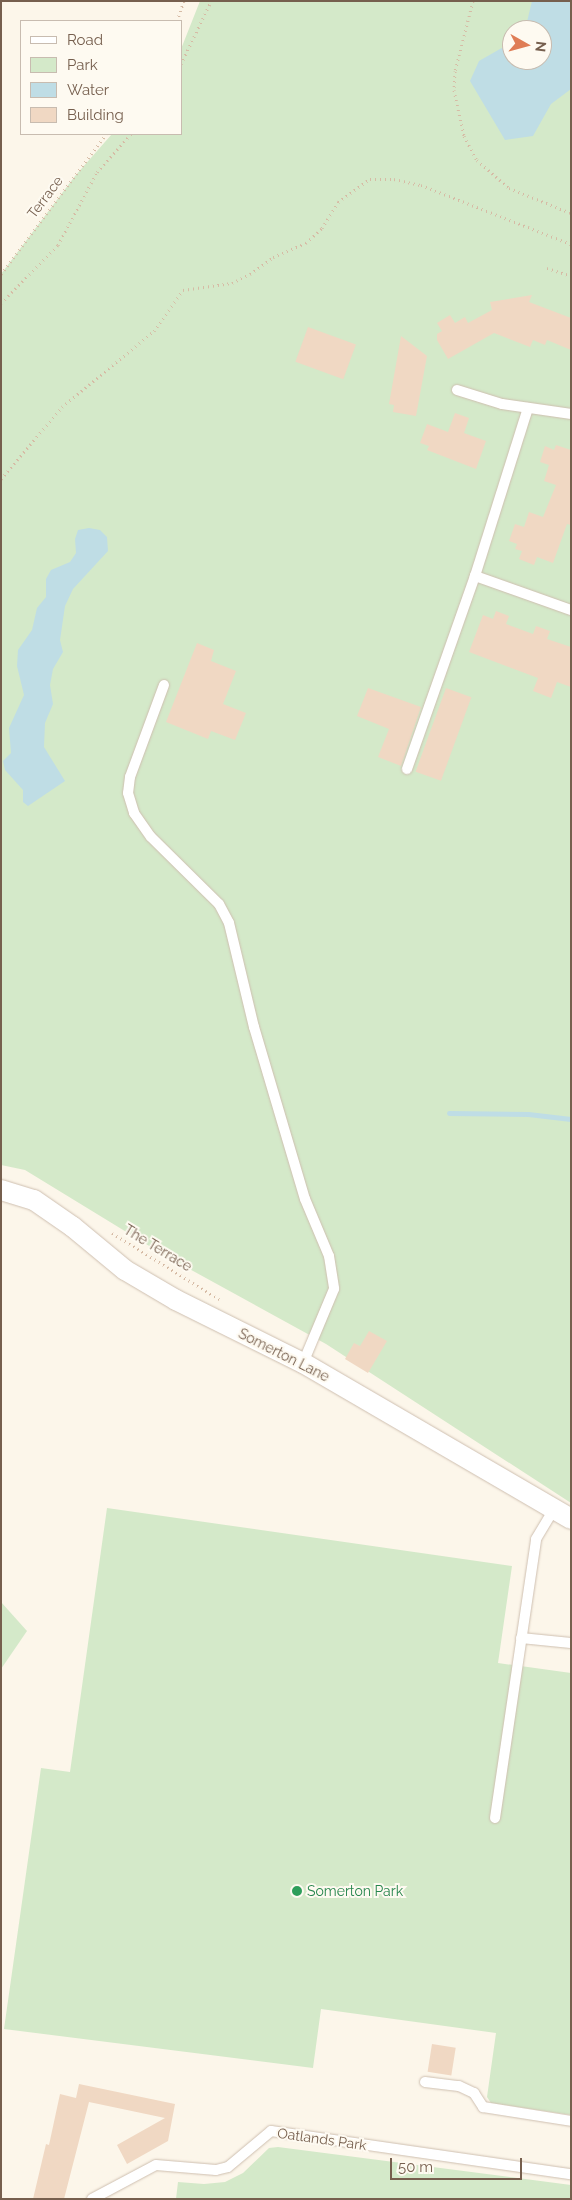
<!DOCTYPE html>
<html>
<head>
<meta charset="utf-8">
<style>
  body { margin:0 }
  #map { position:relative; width:572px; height:2200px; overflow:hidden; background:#fcf6ea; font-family:Raleway,sans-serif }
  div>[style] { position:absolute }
  .green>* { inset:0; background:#d4e9c9 }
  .water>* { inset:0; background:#bfdde5 }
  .stream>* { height:5px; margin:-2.5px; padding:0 2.5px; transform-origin:2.5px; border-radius:2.5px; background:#bfdde5 }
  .building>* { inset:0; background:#f0d8c3; transform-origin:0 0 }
  .path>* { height:3px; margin-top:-1.5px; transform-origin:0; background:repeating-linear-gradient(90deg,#d6bba5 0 1px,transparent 0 5px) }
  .roads { filter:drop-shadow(0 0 1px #cebfb0) drop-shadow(0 0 1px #cebfb0) }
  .lane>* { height:10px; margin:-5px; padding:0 5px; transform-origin:5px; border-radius:5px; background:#fff }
  .street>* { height:20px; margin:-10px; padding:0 10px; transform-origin:10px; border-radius:10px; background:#fff }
  .dots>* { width:14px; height:14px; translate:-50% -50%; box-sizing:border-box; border:2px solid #fefaf1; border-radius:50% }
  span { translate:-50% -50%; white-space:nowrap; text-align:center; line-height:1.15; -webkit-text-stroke:4px #fefaf1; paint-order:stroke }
  .street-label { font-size:14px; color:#765f4e }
  .leisure-label { font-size:14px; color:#27864d }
  .left { translate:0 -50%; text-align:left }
  .frame { position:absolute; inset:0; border:2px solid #765f4e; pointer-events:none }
  .legend { position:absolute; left:20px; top:20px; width:162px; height:115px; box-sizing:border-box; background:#fefaf1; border:1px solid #c8bcb0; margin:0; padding:6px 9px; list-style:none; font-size:15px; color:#765f4e }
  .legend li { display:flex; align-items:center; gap:10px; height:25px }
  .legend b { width:25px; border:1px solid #c8bcb0 }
  .north { position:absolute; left:502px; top:20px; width:50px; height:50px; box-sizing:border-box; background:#fefaf1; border:1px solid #c8bcb0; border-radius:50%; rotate:97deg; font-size:14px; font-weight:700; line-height:20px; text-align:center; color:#765f4e }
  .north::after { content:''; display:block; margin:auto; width:18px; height:22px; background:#df7d56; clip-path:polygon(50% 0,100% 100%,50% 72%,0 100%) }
  .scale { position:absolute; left:390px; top:2158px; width:132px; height:22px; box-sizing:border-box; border:2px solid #765f4e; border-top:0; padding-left:6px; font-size:15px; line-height:18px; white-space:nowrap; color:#765f4e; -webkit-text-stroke:4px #fefaf1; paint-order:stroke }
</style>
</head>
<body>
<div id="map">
  <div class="green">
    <div style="clip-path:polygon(evenodd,200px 1px,571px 1px,571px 1503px,326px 1344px,164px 1255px,25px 1170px,1px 1165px,1px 274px,75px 176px,112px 134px,181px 134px,181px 49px,200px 1px,512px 30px,542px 30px,542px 60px,512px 60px,512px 30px)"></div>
    <div style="clip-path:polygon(107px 1508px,512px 1566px,498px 1663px,571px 1673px,571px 2115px,491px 2103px,487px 2097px,496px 2033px,321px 2009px,313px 2068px,4px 2029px,41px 1768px,70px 1772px)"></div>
    <div style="clip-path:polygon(1px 1602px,27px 1631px,1px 1669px)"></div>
    <div style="clip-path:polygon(278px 2147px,571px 2185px,571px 2199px,176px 2199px,178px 2182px,204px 2184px,225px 2182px,243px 2173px,269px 2148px)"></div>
  </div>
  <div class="water">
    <div style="clip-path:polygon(532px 1px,571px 1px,571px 89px,551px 104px,533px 136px,505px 140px,470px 81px,479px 61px,512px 42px,512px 60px,542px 60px,542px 30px,525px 30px)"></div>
    <div style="clip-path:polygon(89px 528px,100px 530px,107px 537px,108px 551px,73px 589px,65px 606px,60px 640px,63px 652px,53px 669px,50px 685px,53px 704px,45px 723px,44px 747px,65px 781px,28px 806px,23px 802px,23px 790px,5px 770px,3px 761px,11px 753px,9px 728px,24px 695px,17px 666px,18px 650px,32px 630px,37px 608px,46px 597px,46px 579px,51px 570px,70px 562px,76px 553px,75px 539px,78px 530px)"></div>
  </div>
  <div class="stream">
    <div style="left:449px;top:1113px;width:79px;rotate:0.7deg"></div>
    <div style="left:528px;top:1114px;width:43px;rotate:6.6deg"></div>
  </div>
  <div class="building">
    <div style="clip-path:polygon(532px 295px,529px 302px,571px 318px,571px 350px,547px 340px,545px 345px,533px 340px,530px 347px,494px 333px,448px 359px,437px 340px,437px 334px,442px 331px,437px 323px,450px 315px,455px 323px,465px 317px,468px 323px,492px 310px,490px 302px)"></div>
    <div style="left:308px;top:327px;width:51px;height:37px;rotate:20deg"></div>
    <div style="clip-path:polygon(401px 336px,427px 356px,416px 416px,393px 412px,394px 405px,389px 404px)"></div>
    <div style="clip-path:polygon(455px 413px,469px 418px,464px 433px,486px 441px,476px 469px,427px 450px,429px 446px,420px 443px,427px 424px,448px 432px)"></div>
    <div style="clip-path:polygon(556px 445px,571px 450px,571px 525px,567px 524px,553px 563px,537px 557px,534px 565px,519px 559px,522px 551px,515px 549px,517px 544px,509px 541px,515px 524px,524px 527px,529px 512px,543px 517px,556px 485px,544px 481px,549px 465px,540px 462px,545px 446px,554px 450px)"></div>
    <div style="clip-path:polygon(496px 611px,509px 616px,506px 624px,533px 634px,536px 626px,550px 631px,547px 639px,571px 647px,571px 687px,557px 682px,551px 698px,533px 691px,538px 678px,469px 652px,483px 615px,493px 619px)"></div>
    <div style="clip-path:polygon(197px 643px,214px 650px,211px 661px,236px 671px,223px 704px,246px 713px,235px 740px,211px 731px,208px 739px,166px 722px)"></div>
    <div style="clip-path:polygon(368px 688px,421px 707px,401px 766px,378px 757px,389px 729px,357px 716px)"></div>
    <div style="left:446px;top:688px;width:27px;height:89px;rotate:20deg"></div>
    <div style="clip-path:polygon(369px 1331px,387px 1341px,368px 1373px,345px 1359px,354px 1343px,360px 1346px)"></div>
    <div style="left:432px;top:2044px;width:24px;height:28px;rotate:9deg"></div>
    <div style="clip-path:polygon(79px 2084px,175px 2104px,168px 2141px,127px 2164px,117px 2145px,165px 2118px,89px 2102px,64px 2199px,33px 2199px,46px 2144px,49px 2145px,60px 2094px,76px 2098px)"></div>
  </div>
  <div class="path">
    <div style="left:473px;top:1px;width:72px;rotate:104.4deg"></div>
    <div style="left:455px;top:71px;width:19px;rotate:93deg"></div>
    <div style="left:454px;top:90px;width:47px;rotate:77.7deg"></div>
    <div style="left:464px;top:136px;width:27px;rotate:62deg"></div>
    <div style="left:477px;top:160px;width:43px;rotate:41.2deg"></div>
    <div style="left:509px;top:188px;width:67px;rotate:22deg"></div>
    <div style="left:177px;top:21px;width:21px;rotate:-71deg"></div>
    <div style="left:181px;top:64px;width:70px;rotate:-64.5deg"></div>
    <div style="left:547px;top:268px;width:25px;rotate:18deg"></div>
    <div style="left:1px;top:274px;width:175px;rotate:-53.1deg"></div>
    <div style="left:1px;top:303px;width:81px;rotate:-45.5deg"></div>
    <div style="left:58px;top:245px;width:83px;rotate:-61.9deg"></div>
    <div style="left:97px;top:172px;width:51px;rotate:-48.2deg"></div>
    <div style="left:1px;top:479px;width:94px;rotate:-49.7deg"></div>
    <div style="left:62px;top:407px;width:119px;rotate:-39.6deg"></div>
    <div style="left:154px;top:331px;width:50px;rotate:-54.7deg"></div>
    <div style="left:183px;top:290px;width:49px;rotate:-8.1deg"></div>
    <div style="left:232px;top:283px;width:20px;rotate:-27deg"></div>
    <div style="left:250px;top:274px;width:29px;rotate:-36deg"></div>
    <div style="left:273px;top:257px;width:36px;rotate:-23deg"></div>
    <div style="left:306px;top:243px;width:22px;rotate:-43deg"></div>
    <div style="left:322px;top:228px;width:31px;rotate:-58deg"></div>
    <div style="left:338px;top:202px;width:39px;rotate:-36deg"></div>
    <div style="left:370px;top:179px;width:24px"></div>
    <div style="left:394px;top:179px;width:28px;rotate:13deg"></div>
    <div style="left:421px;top:185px;width:161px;rotate:21.5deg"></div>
    <div style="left:112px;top:1233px;width:126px;rotate:31.7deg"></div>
  </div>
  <div class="roads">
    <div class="lane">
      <div style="left:457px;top:390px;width:47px;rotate:17.3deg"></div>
      <div style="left:502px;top:404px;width:70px;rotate:8.2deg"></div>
      <div style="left:475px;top:576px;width:102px;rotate:19.5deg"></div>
      <div style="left:164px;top:685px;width:98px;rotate:110.3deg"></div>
      <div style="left:130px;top:777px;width:16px;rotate:97deg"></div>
      <div style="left:128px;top:793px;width:21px;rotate:73deg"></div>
      <div style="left:134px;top:813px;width:29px;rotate:55deg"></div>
      <div style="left:151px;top:837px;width:95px;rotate:44.6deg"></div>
      <div style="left:219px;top:904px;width:21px;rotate:62deg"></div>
      <div style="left:229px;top:923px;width:107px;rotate:76.5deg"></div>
      <div style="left:254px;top:1027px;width:179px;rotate:73.5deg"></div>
      <div style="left:305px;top:1199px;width:62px;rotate:67.2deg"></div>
      <div style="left:329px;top:1256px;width:33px;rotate:81deg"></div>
      <div style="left:334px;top:1289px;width:80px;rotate:112.7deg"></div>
      <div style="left:407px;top:769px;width:205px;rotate:-70.6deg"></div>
      <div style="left:475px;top:576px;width:176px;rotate:-72.5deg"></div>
      <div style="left:521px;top:1638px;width:50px;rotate:5.7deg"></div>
      <div style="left:495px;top:1818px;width:282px;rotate:-81.6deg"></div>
      <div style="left:536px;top:1539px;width:35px;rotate:-59deg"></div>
      <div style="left:425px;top:2082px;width:34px;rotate:7deg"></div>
      <div style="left:459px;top:2086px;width:17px;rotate:25deg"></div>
      <div style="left:474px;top:2093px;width:17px;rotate:57deg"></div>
      <div style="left:483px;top:2107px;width:89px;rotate:9deg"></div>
      <div style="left:92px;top:2199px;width:72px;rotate:-28deg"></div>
      <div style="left:156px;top:2165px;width:60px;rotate:4.8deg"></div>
      <div style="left:216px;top:2170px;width:12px;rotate:-14deg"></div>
      <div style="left:228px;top:2167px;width:56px;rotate:-39.9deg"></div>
      <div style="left:271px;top:2131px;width:303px;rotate:8.2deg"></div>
    </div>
    <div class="street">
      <div style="left:1px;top:1190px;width:34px;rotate:17deg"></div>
      <div style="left:34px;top:1200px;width:47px;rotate:34.7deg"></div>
      <div style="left:73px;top:1227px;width:67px;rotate:39.6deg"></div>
      <div style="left:125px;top:1270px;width:59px;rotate:30.5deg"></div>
      <div style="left:176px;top:1300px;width:142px;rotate:26.4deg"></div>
      <div style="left:303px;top:1363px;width:310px;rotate:30.2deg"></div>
    </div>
  </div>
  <div class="dots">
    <div style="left:297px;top:1891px;background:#2e9e5b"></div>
  </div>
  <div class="street-label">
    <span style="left:45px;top:197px;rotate:-53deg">Terrace</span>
    <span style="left:158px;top:1248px;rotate:31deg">The Terrace</span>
    <span style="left:284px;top:1355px;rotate:27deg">Somerton Lane</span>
    <span style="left:322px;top:2139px;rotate:8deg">Oatlands Park</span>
  </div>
  <div class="leisure-label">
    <span class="left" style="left:307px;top:1891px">Somerton Park</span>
  </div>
  <div class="frame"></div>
  <ul class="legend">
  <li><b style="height:6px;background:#fff"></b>Road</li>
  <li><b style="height:14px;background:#d4e9c9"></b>Park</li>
  <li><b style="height:14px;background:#bfdde5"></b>Water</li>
  <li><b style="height:14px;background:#f0d8c3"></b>Building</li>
  </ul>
  <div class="north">N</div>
  <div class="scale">50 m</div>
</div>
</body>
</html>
